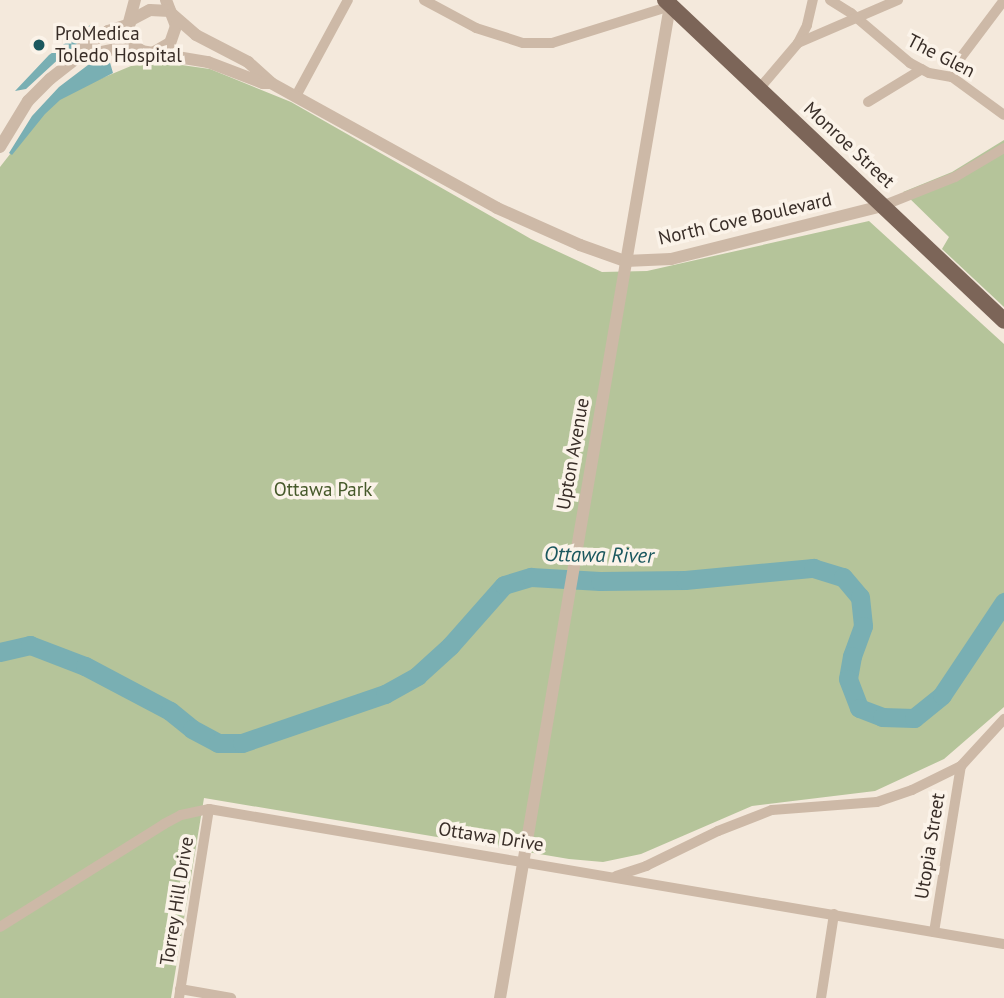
<!DOCTYPE html>
<html>
<head>
<meta charset="utf-8">
<style>
  body { margin:0 }
  #map { position:relative; width:1004px; height:998px; overflow:hidden; background:#f4e9dc; font-family:"PT Sans",sans-serif }
  div>[style] { position:absolute }
  .green>* { inset:0; background:#b5c49a }
  .water>* { inset:0; background:#79afb3 }
  .river>* { height:19px; margin:-9.5px; padding:0 9.5px; transform-origin:9.5px; border-radius:9.5px; background:#79afb3 }
  .minor>* { height:10px; margin:-5px; padding:0 5px; transform-origin:5px; border-radius:5px; background:#cdb9a7 }
  .tertiary>* { height:12px; margin:-6px; padding:0 6px; transform-origin:6px; border-radius:6px; background:#cdb9a7 }
  .primary>* { height:16px; margin:-8px; padding:0 8px; transform-origin:8px; border-radius:8px; background:#7c6558 }
  .dots>* { width:19px; height:19px; translate:-50% -50%; box-sizing:border-box; border:4px solid #fbf3e9; border-radius:50% }
  span { translate:-50% -50%; white-space:nowrap; text-align:center; line-height:1.15; -webkit-text-stroke:7px #fbf3e9; paint-order:stroke }
  .poi-label { font-size:19px; color:#392e28 }
  .left { translate:0 -50%; text-align:left }
  .street-label { font-size:19px; color:#392e28 }
  .park-label { font-size:19px; color:#46592a }
  .water-label { font-size:21px; color:#1a575e; font-style:italic }
</style>
</head>
<body>
<div id="map">
  <div class="green">
    <div style="clip-path:polygon(167px 63px,210px 69px,291px 102px,531px 239px,602px 272px,647px 271px,869px 221px,1004px 344px,1004px 707px,944px 759px,875px 791px,752px 806px,641px 854px,603px 862px,569px 859px,204px 798px,171px 998px,0 998px,0 167px,46px 108px,76px 89px,131px 66px)"></div>
    <div style="clip-path:polygon(1004px 140px,1004px 307px,942px 249px,949px 237px,903px 192px,952px 172px)"></div>
  </div>
  <div class="water">
    <div style="clip-path:polygon(93px 23px,98px 33px,64px 54px,26px 89px,15px 91px,49px 55px)"></div>
    <div style="clip-path:polygon(109px 59px,113px 73px,60px 100px,45px 114px,12px 155px,9px 153px,32px 116px,59px 87px,88px 65px)"></div>
  </div>
  <div class="river">
    <div style="left:0;top:652px;width:31px;rotate:-13deg"></div>
    <div style="left:30px;top:645px;width:59px;rotate:20.9deg"></div>
    <div style="left:85px;top:666px;width:96px;rotate:27.9deg"></div>
    <div style="left:170px;top:711px;width:28px;rotate:39deg"></div>
    <div style="left:192px;top:729px;width:30px;rotate:28deg"></div>
    <div style="left:218px;top:743px;width:24px"></div>
    <div style="left:242px;top:743px;width:151px;rotate:-18.9deg"></div>
    <div style="left:385px;top:694px;width:37px;rotate:-29deg"></div>
    <div style="left:417px;top:676px;width:45px;rotate:-42.3deg"></div>
    <div style="left:450px;top:646px;width:81px;rotate:-48.5deg"></div>
    <div style="left:504px;top:585px;width:28px;rotate:-17deg"></div>
    <div style="left:531px;top:577px;width:69px;rotate:3.3deg"></div>
    <div style="left:600px;top:581px;width:85px;rotate:-0.7deg"></div>
    <div style="left:685px;top:580px;width:129px;rotate:-5.4deg"></div>
    <div style="left:813px;top:568px;width:31px;rotate:17deg"></div>
    <div style="left:843px;top:577px;width:26px;rotate:50deg"></div>
    <div style="left:860px;top:597px;width:29px;rotate:84deg"></div>
    <div style="left:863px;top:626px;width:32px;rotate:110deg"></div>
    <div style="left:852px;top:656px;width:23px;rotate:100deg"></div>
    <div style="left:848px;top:679px;width:31px;rotate:69deg"></div>
    <div style="left:859px;top:708px;width:25px;rotate:21deg"></div>
    <div style="left:882px;top:717px;width:32px;rotate:2deg"></div>
    <div style="left:914px;top:718px;width:36px;rotate:-39deg"></div>
    <div style="left:942px;top:695px;width:112px;rotate:-56.3deg"></div>
  </div>
  <div class="minor">
    <div style="left:424px;top:0;width:59px;rotate:28.3deg"></div>
    <div style="left:476px;top:28px;width:49px;rotate:17.7deg"></div>
    <div style="left:523px;top:43px;width:29px"></div>
    <div style="left:552px;top:43px;width:125px;rotate:-17.3deg"></div>
    <div style="left:830px;top:0;width:25px;rotate:32deg"></div>
    <div style="left:851px;top:13px;width:77px;rotate:40.3deg"></div>
    <div style="left:910px;top:63px;width:21px;rotate:28deg"></div>
    <div style="left:929px;top:73px;width:23px;rotate:10deg"></div>
    <div style="left:952px;top:77px;width:64px;rotate:36.2deg"></div>
    <div style="left:798px;top:43px;width:20px;rotate:-63deg"></div>
    <div style="left:807px;top:25px;width:26px;rotate:-77deg"></div>
    <div style="left:952px;top:77px;width:18px;rotate:-68deg"></div>
    <div style="left:959px;top:60px;width:75px;rotate:-53.1deg"></div>
    <div style="left:759px;top:89px;width:60px;rotate:-49.7deg"></div>
    <div style="left:798px;top:43px;width:109px;rotate:-23.3deg"></div>
    <div style="left:296px;top:96px;width:109px;rotate:-61.6deg"></div>
    <div style="left:868px;top:102px;width:63px;rotate:-31.4deg"></div>
    <div style="left:882px;top:206px;width:79px;rotate:-21.7deg"></div>
    <div style="left:955px;top:177px;width:57px;rotate:-30.6deg"></div>
    <div style="left:616px;top:876px;width:32px;rotate:-18deg"></div>
    <div style="left:646px;top:866px;width:80px;rotate:-25.9deg"></div>
    <div style="left:718px;top:831px;width:58px;rotate:-21.3deg"></div>
    <div style="left:772px;top:810px;width:105px;rotate:-4.4deg"></div>
    <div style="left:877px;top:802px;width:37px;rotate:-19deg"></div>
    <div style="left:912px;top:790px;width:55px;rotate:-26.1deg"></div>
    <div style="left:961px;top:766px;width:64px;rotate:-47.5deg"></div>
    <div style="left:0;top:927px;width:194px;rotate:-32.1deg"></div>
    <div style="left:164px;top:824px;width:19px;rotate:-28deg"></div>
    <div style="left:181px;top:815px;width:29px;rotate:-12deg"></div>
    <div style="left:209px;top:809px;width:806px;rotate:9.64deg"></div>
    <div style="left:934px;top:932px;width:168px;rotate:-80.8deg"></div>
    <div style="left:180px;top:989px;width:52px;rotate:10deg"></div>
    <div style="left:179px;top:998px;width:191px;rotate:-81deg"></div>
    <div style="left:821px;top:998px;width:85px;rotate:-81.2deg"></div>
  </div>
  <div class="tertiary">
    <div style="left:166px;top:0;width:28px;rotate:69deg"></div>
    <div style="left:176px;top:26px;width:18px;rotate:109deg"></div>
    <div style="left:170px;top:43px;width:20px;rotate:150deg"></div>
    <div style="left:153px;top:53px;width:11px;rotate:-170deg"></div>
    <div style="left:142px;top:51px;width:14px;rotate:-144deg"></div>
    <div style="left:131px;top:43px;width:12px;rotate:-110deg"></div>
    <div style="left:127px;top:32px;width:13px;rotate:-72deg"></div>
    <div style="left:131px;top:20px;width:21px;rotate:-28deg"></div>
    <div style="left:150px;top:10px;width:20px;rotate:3deg"></div>
    <div style="left:172px;top:14px;width:32px;rotate:41deg"></div>
    <div style="left:196px;top:35px;width:59px;rotate:27.4deg"></div>
    <div style="left:248px;top:62px;width:31px;rotate:42deg"></div>
    <div style="left:129px;top:22px;width:23px;rotate:-75deg"></div>
    <div style="left:153px;top:53px;width:56px;rotate:9.3deg"></div>
    <div style="left:208px;top:62px;width:59px;rotate:20.9deg"></div>
    <div style="left:263px;top:83px;width:8px"></div>
    <div style="left:271px;top:83px;width:258px;rotate:28.9deg"></div>
    <div style="left:497px;top:208px;width:91px;rotate:24deg"></div>
    <div style="left:580px;top:245px;width:48px;rotate:19.6deg"></div>
    <div style="left:625px;top:261px;width:46px;rotate:-2.5deg"></div>
    <div style="left:671px;top:259px;width:218px;rotate:-14.1deg"></div>
    <div style="left:78px;top:57px;width:9px;rotate:-72deg"></div>
    <div style="left:81px;top:48px;width:32px;rotate:-32deg"></div>
    <div style="left:108px;top:31px;width:21px;rotate:-17deg"></div>
    <div style="left:0;top:147px;width:54px;rotate:-58.7deg"></div>
    <div style="left:28px;top:101px;width:31px;rotate:-45deg"></div>
    <div style="left:50px;top:79px;width:36px;rotate:-38deg"></div>
    <div style="left:78px;top:57px;width:39px;rotate:-12deg"></div>
    <div style="left:116px;top:49px;width:31px;rotate:7deg"></div>
    <div style="left:500px;top:998px;width:1013px;rotate:-80.28deg"></div>
  </div>
  <div class="primary">
    <div style="left:665px;top:0;width:467px;rotate:43.4deg"></div>
  </div>
  <div class="dots">
    <div style="left:39px;top:45px;background:#1a575e"></div>
  </div>
  <div class="poi-label">
    <span class="left" style="left:55px;top:45px">ProMedica<br>Toledo Hospital</span>
  </div>
  <div class="street-label">
    <span style="left:941px;top:56px;rotate:27deg">The Glen</span>
    <span style="left:849px;top:145px;rotate:43deg">Monroe Street</span>
    <span style="left:745px;top:219px;rotate:-13deg">North Cove Boulevard</span>
    <span style="left:573px;top:454px;rotate:-80deg">Upton Avenue</span>
    <span style="left:491px;top:837px;rotate:9deg">Ottawa Drive</span>
    <span style="left:930px;top:846px;rotate:-81deg">Utopia Street</span>
    <span style="left:177px;top:901px;rotate:-81deg">Torrey Hill Drive</span>
  </div>
  <div class="park-label">
    <span style="left:323px;top:490px">Ottawa Park</span>
  </div>
  <div class="water-label">
    <span style="left:599px;top:555px;rotate:1deg">Ottawa River</span>
  </div>
</div>
</body>
</html>
